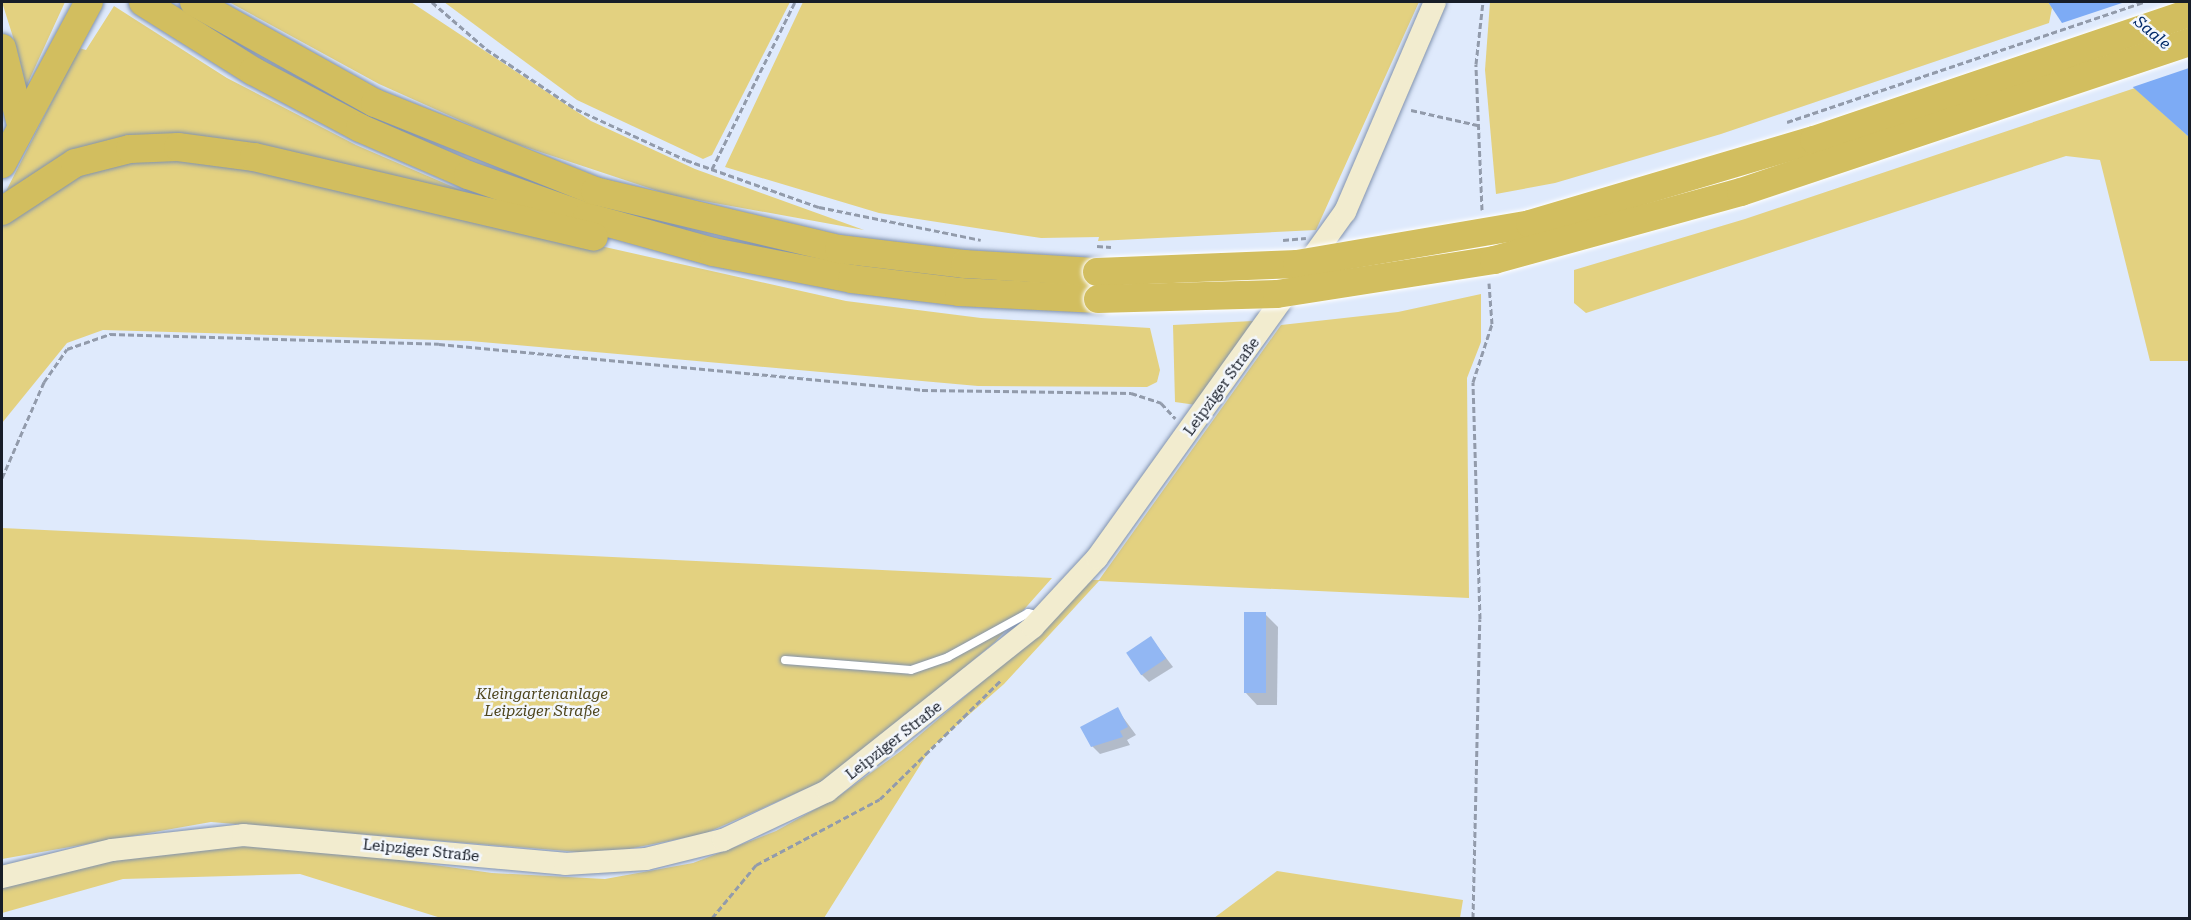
<!DOCTYPE html>
<html>
<head>
<meta charset="utf-8">
<style>
  body { margin:0 }
  #map { position:relative; width:2191px; height:920px; overflow:hidden; background:#dfeafc; font-family:"Roboto Serif",serif }
  div>[style] { position:absolute }
  .green>* { inset:0; background:#e3d180 }
  .water>* { inset:0; background:#7dabf5 }
  .pier>* { inset:0; background:#dfeafc }
  .shadow>* { inset:0; background:#0003 }
  .building>* { inset:0; background:#92b7f3; transform-origin:0 0 }
  .path>* { height:3px; margin-top:-1.5px; transform-origin:0; background:repeating-linear-gradient(90deg,#929bab 0 6px,transparent 0 9px) }
  .roads { filter:drop-shadow(0 0 2px #8192ae) drop-shadow(0 0 2px #8192ae) }
  .lane>* { height:8px; margin:-4px; padding:0 4px; transform-origin:4px; border-radius:4px; background:#fff }
  .secondary>* { height:22px; margin:-11px; padding:0 11px; transform-origin:11px; border-radius:11px; background:#f2eccf }
  .highway>* { height:28px; margin:-14px; padding:0 14px; transform-origin:14px; border-radius:14px; background:#d2be5f }
  .path-bridge>* { height:3px; margin-top:-1.5px; transform-origin:0; background:repeating-linear-gradient(90deg,#929bab 0 6px,transparent 0 9px) }
  .bridges { filter:drop-shadow(0 0 2px #fff) drop-shadow(0 0 2px #fff) }
  .highway-bridge>* { height:28px; margin:-14px; padding:0 14px; transform-origin:14px; border-radius:14px; background:#d2be5f }
  span { translate:-50% -50%; white-space:nowrap; text-align:center; line-height:1.15; -webkit-text-stroke:5px #f3f7fd; paint-order:stroke }
  .street-label { font-size:15px; color:#171d28 }
  .park-label { font-size:15px; color:#4e451d; font-style:italic }
  .water-label { font-size:16px; color:#022a69; font-style:italic }
  .frame { position:absolute; inset:0; border:3px solid #171d28; pointer-events:none }
</style>
</head>
<body>
<div id="map">
  <div class="green">
    <div style="clip-path:polygon(2px 2px,65px 2px,26px 87px,18px 53px)"></div>
    <div style="clip-path:polygon(229px 2px,411px 2px,591px 121px,695px 169px,864px 230px,670px 195px,504px 140px,379px 84px)"></div>
    <div style="clip-path:polygon(444px 2px,790px 2px,712px 155px,703px 159px,577px 100px)"></div>
    <div style="clip-path:polygon(803px 2px,1419px 2px,1316px 230px,1098px 241px,1099px 237px,1041px 238px,879px 213px,725px 167px)"></div>
    <div style="clip-path:polygon(1490px 2px,2048px 2px,2052px 8px,2049px 23px,1721px 134px,1555px 183px,1496px 194px,1485px 70px)"></div>
    <div style="clip-path:polygon(114px 6px,227px 78px,356px 145px,474px 196px,165px 136px,2px 199px,79px 48px,86px 50px)"></div>
    <div style="clip-path:polygon(2135px 88px,2189px 137px,2189px 361px,2150px 361px,2100px 160px,2066px 156px,1586px 313px,1574px 303px,1574px 270px,1745px 219px)"></div>
    <div style="clip-path:polygon(134px 160px,225px 162px,846px 301px,981px 318px,1150px 328px,1160px 370px,1157px 382px,1147px 387px,978px 386px,470px 341px,103px 330px,67px 343px,2px 423px,2px 226px,61px 181px)"></div>
    <div style="clip-path:polygon(1481px 294px,1481px 342px,1467px 378px,1469px 598px,1099px 581px,1004px 684px,931px 748px,824px 918px,441px 918px,300px 874px,123px 879px,2px 913px,2px 883px,178px 846px,292px 845px,492px 873px,605px 879px,693px 863px,776px 831px,839px 796px,901px 751px,1053px 621px,1092px 580px,1099px 580px,1281px 325px,1398px 312px)"></div>
    <div style="clip-path:polygon(1253px 321px,1196px 405px,1175px 402px,1173px 325px)"></div>
    <div style="clip-path:polygon(2px 528px,1052px 578px,995px 642px,877px 741px,819px 783px,704px 834px,603px 854px,211px 822px,2px 859px)"></div>
    <div style="clip-path:polygon(1277px 871px,1463px 900px,1460px 918px,1214px 918px)"></div>
  </div>
  <div class="water">
    <div style="clip-path:polygon(2048px 2px,2189px 2px,2189px 137px,2064px 26px)"></div>
  </div>
  <div class="pier">
    <div style="clip-path:polygon(2125px 2px,2189px 2px,2189px 68px,2130px 88px,2059px 24px)"></div>
  </div>
  <div class="shadow">
    <div style="clip-path:polygon(1265px 614px,1278px 627px,1277px 705px,1257px 705px,1245px 692px)"></div>
    <div style="clip-path:polygon(1151px 638px,1173px 667px,1149px 682px,1141px 674px)"></div>
    <div style="clip-path:polygon(1117px 709px,1136px 735px,1127px 740px,1130px 745px,1100px 754px,1092px 746px)"></div>
  </div>
  <div class="building">
    <div style="left:1244px;top:612px;width:22px;height:81px"></div>
    <div style="left:1151px;top:636px;width:27px;height:30px;rotate:56deg"></div>
    <div style="clip-path:polygon(1118px 707px,1128px 727px,1120px 731px,1123px 737px,1091px 747px,1080px 727px)"></div>
  </div>
  <div class="path">
    <div style="left:432px;top:2px;width:72px;rotate:41deg"></div>
    <div style="left:486px;top:49px;width:108px;rotate:33.7deg"></div>
    <div style="left:576px;top:109px;width:121px;rotate:24.9deg"></div>
    <div style="left:686px;top:160px;width:141px;rotate:19.5deg"></div>
    <div style="left:819px;top:207px;width:165px;rotate:11.5deg"></div>
    <div style="left:1411px;top:110px;width:68px;rotate:12.8deg"></div>
    <div style="left:712px;top:169px;width:186px;rotate:-63.6deg"></div>
    <div style="left:1482px;top:210px;width:146px;rotate:-92.4deg"></div>
    <div style="left:1476px;top:64px;width:62px;rotate:-83.6deg"></div>
    <div style="left:2px;top:478px;width:105px;rotate:-66.4deg"></div>
    <div style="left:44px;top:382px;width:40px;rotate:-55.1deg"></div>
    <div style="left:67px;top:349px;width:46px;rotate:-19.2deg"></div>
    <div style="left:110px;top:334px;width:329px;rotate:1.7deg"></div>
    <div style="left:439px;top:344px;width:485px;rotate:5.4deg"></div>
    <div style="left:922px;top:390px;width:209px;rotate:0.8deg"></div>
    <div style="left:1131px;top:393px;width:32px;rotate:18deg"></div>
    <div style="left:1161px;top:403px;width:21px;rotate:47deg"></div>
    <div style="left:712px;top:918px;width:69px;rotate:-50.3deg"></div>
    <div style="left:756px;top:865px;width:140px;rotate:-28deg"></div>
    <div style="left:880px;top:799px;width:170px;rotate:-44.5deg"></div>
    <div style="left:1473px;top:918px;width:299px;rotate:-88.7deg"></div>
    <div style="left:1480px;top:619px;width:237px;rotate:-91.7deg"></div>
    <div style="left:1473px;top:382px;width:61px;rotate:-71.9deg"></div>
    <div style="left:1492px;top:324px;width:41px;rotate:-94.2deg"></div>
  </div>
  <div class="roads">
    <div class="lane">
      <div style="left:785px;top:660px;width:126px;rotate:4.5deg"></div>
      <div style="left:911px;top:670px;width:39px;rotate:-19deg"></div>
      <div style="left:948px;top:657px;width:91px;rotate:-28.8deg"></div>
      <div style="left:1028px;top:613px;width:12px;rotate:14deg"></div>
    </div>
    <div class="secondary">
      <div style="left:2px;top:877px;width:113px;rotate:-13.8deg"></div>
      <div style="left:112px;top:850px;width:132px;rotate:-6.5deg"></div>
      <div style="left:243px;top:835px;width:323px;rotate:5.1deg"></div>
      <div style="left:565px;top:864px;width:81px;rotate:-3.5deg"></div>
      <div style="left:646px;top:859px;width:79px;rotate:-13.9deg"></div>
      <div style="left:723px;top:840px;width:115px;rotate:-25.2deg"></div>
      <div style="left:827px;top:791px;width:263px;rotate:-38.5deg"></div>
      <div style="left:1033px;top:627px;width:94px;rotate:-47.2deg"></div>
      <div style="left:1097px;top:558px;width:426px;rotate:-54.4deg"></div>
      <div style="left:1345px;top:212px;width:228px;rotate:-66.8deg"></div>
    </div>
    <div class="highway">
      <div style="left:143px;top:2px;width:130px;rotate:32.1deg"></div>
      <div style="left:253px;top:71px;width:121px;rotate:28deg"></div>
      <div style="left:360px;top:128px;width:118px;rotate:23.5deg"></div>
      <div style="left:468px;top:175px;width:126px;rotate:19.4deg"></div>
      <div style="left:587px;top:217px;width:131px;rotate:15.5deg"></div>
      <div style="left:713px;top:252px;width:142px;rotate:11deg"></div>
      <div style="left:852px;top:279px;width:108px;rotate:6.9deg"></div>
      <div style="left:959px;top:292px;width:139px;rotate:2.9deg"></div>
      <div style="left:194px;top:2px;width:207px;rotate:29.2deg"></div>
      <div style="left:375px;top:103px;width:237px;rotate:21.8deg"></div>
      <div style="left:595px;top:191px;width:251px;rotate:13.4deg"></div>
      <div style="left:839px;top:249px;width:127px;rotate:6.8deg"></div>
      <div style="left:965px;top:264px;width:132px;rotate:3.5deg"></div>
      <div style="left:2px;top:48px;width:79px;rotate:76.1deg"></div>
      <div style="left:2px;top:164px;width:184px;rotate:-61.8deg"></div>
      <div style="left:2px;top:211px;width:87px;rotate:-33.3deg"></div>
      <div style="left:75px;top:163px;width:57px;rotate:-14.3deg"></div>
      <div style="left:130px;top:149px;width:48px;rotate:-2.4deg"></div>
      <div style="left:178px;top:147px;width:77px;rotate:7.5deg"></div>
      <div style="left:254px;top:157px;width:349px;rotate:13.2deg"></div>
    </div>
  </div>
  <div class="path-bridge">
    <div style="left:1787px;top:122px;width:376px;rotate:-18.6deg"></div>
    <div style="left:1283px;top:240px;width:23px;rotate:-5deg"></div>
    <div style="left:1097px;top:246px;width:14px;rotate:4deg"></div>
  </div>
  <div class="bridges">
    <div class="highway-bridge">
      <div style="left:1097px;top:272px;width:200px;rotate:-2.3deg"></div>
      <div style="left:1297px;top:264px;width:236px;rotate:-9.7deg"></div>
      <div style="left:1530px;top:224px;width:296px;rotate:-16.5deg"></div>
      <div style="left:1814px;top:140px;width:397px;rotate:-18.7deg"></div>
      <div style="left:1098px;top:299px;width:179px;rotate:-1.6deg"></div>
      <div style="left:1277px;top:294px;width:220px;rotate:-8.9deg"></div>
      <div style="left:1494px;top:260px;width:256px;rotate:-15.4deg"></div>
      <div style="left:1741px;top:192px;width:473px;rotate:-18.5deg"></div>
    </div>
  </div>
  <div class="street-label">
    <span style="left:1222px;top:387px;rotate:-54deg">Leipziger Straße</span>
    <span style="left:894px;top:741px;rotate:-38deg">Leipziger Straße</span>
    <span style="left:421px;top:851px;rotate:6deg">Leipziger Straße</span>
  </div>
  <div class="park-label">
    <span style="left:542px;top:703px">Kleingartenanlage<br>Leipziger Straße</span>
  </div>
  <div class="water-label">
    <span style="left:2152px;top:33px;rotate:40deg">Saale</span>
  </div>
  <div class="frame"></div>
</div>
</body>
</html>
